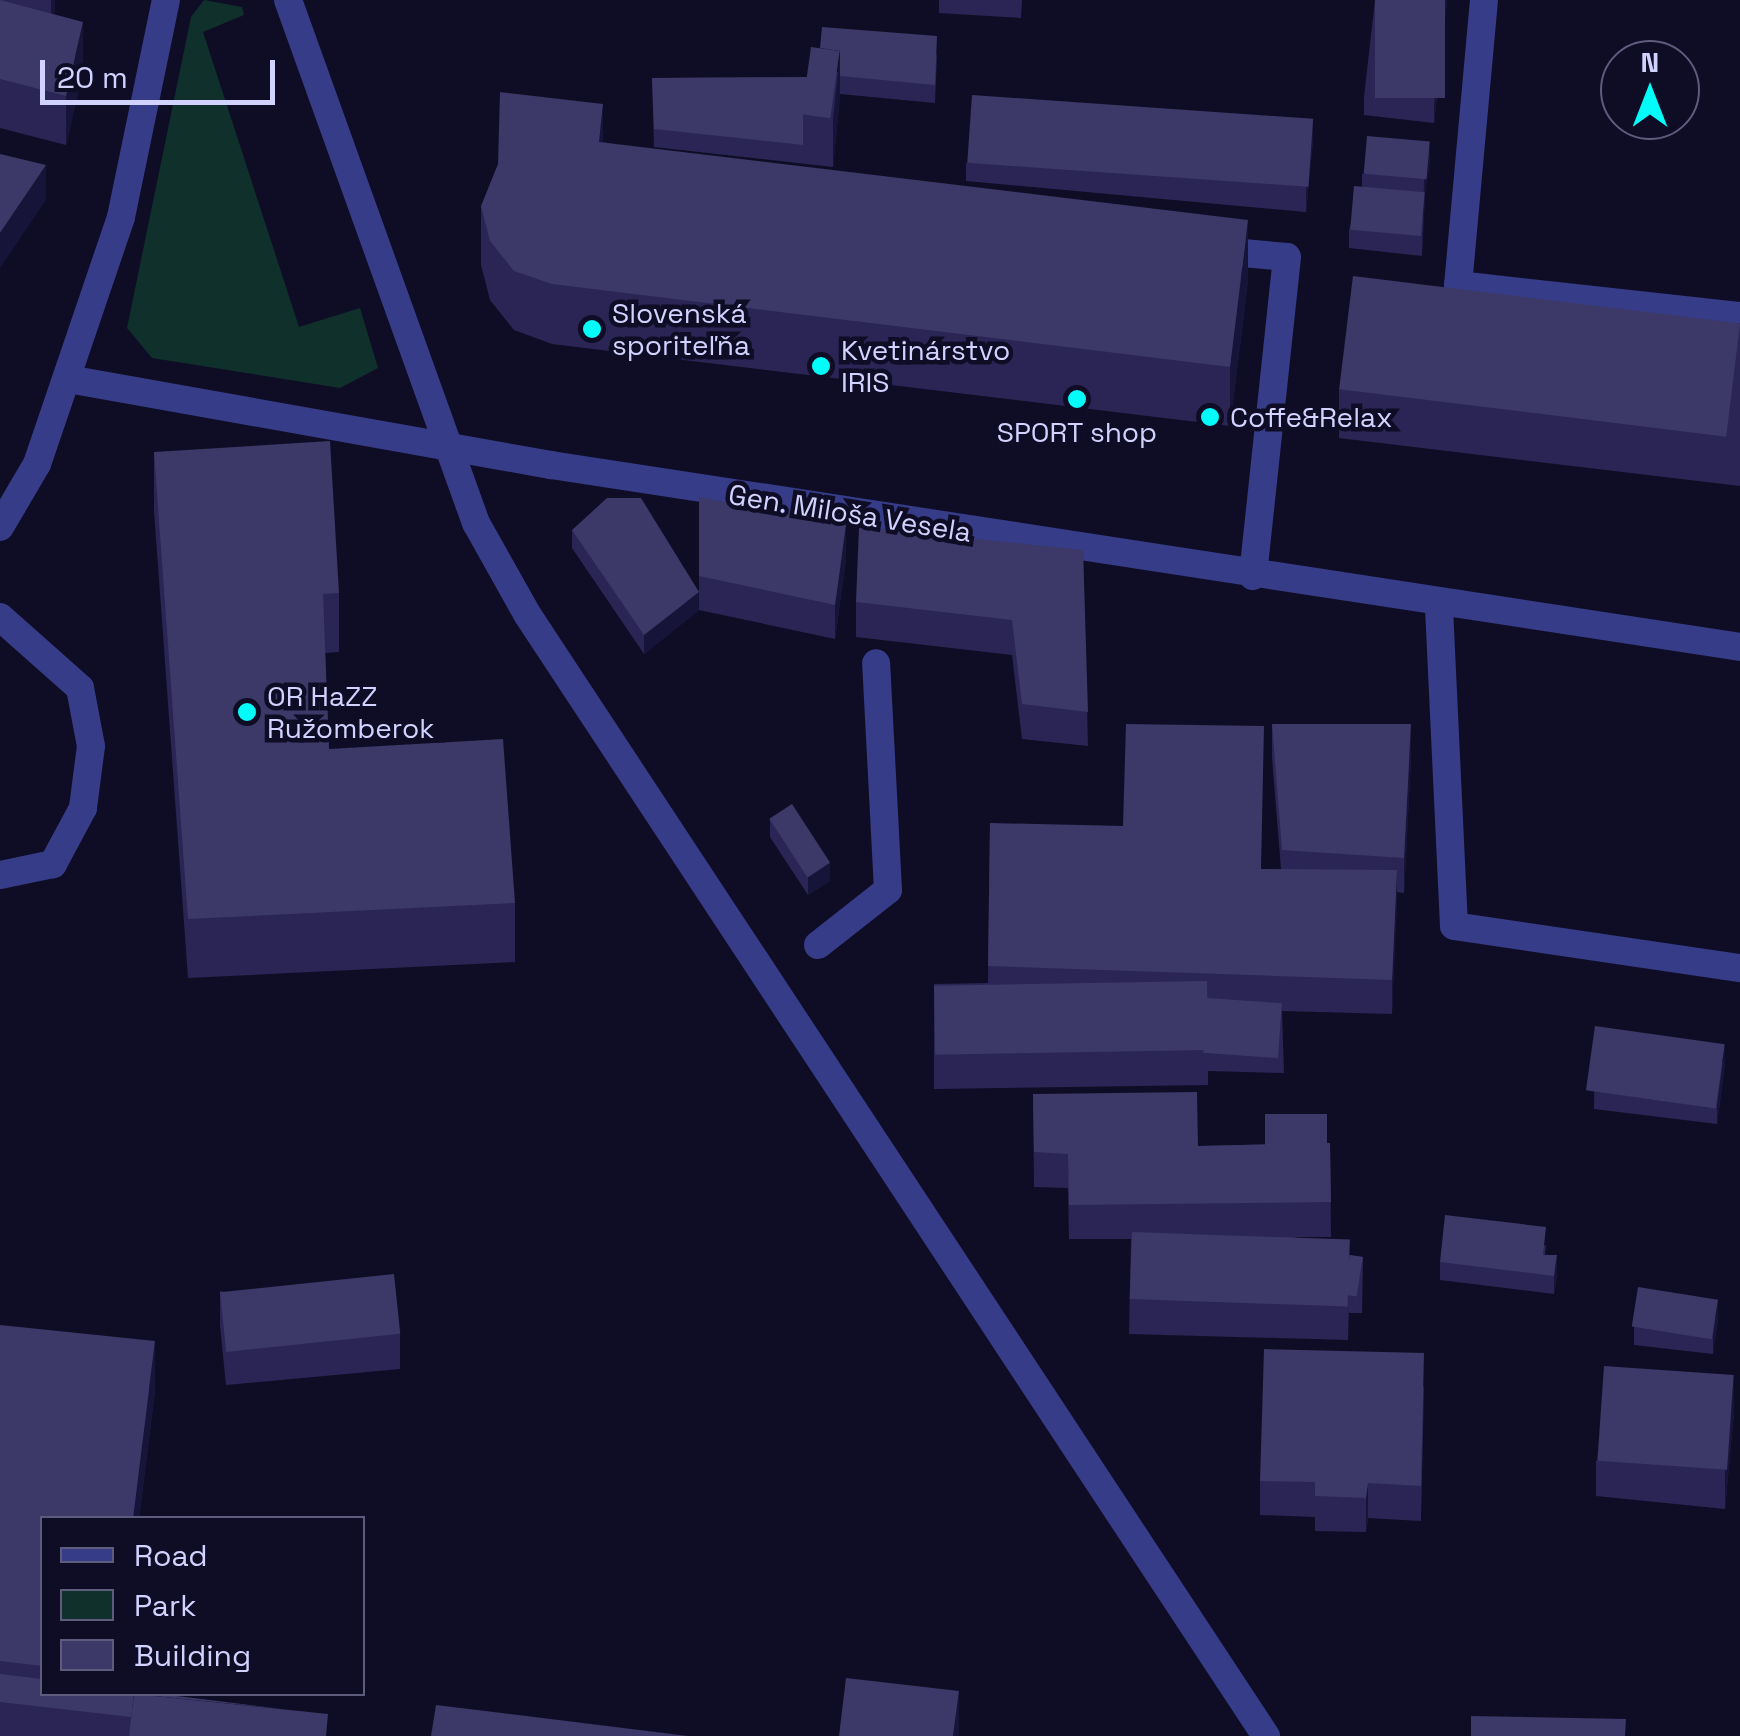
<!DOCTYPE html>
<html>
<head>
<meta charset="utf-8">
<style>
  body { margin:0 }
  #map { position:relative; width:1740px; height:1736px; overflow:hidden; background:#0f0d26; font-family:"Space Grotesk",sans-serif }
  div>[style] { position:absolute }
  .green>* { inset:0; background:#10302b }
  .service>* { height:28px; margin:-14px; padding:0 14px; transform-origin:14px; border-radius:14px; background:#363c87 }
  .minor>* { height:28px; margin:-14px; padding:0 14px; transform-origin:14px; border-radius:14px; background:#363c87 }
  .wall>* { inset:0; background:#2a2555 }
  .shaded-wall>* { inset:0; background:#17143a }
  .building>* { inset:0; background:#3c3867; transform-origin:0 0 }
  .dots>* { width:28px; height:28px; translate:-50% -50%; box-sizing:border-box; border:5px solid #0f0d26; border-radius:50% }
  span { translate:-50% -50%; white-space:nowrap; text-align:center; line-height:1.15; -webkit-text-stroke:9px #0f0d26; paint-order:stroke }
  .poi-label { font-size:28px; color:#d2d2ff }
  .left { translate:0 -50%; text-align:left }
  .street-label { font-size:28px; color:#d2d2ff }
  .legend { position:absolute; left:40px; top:1516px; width:325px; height:180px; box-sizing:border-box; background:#0f0d26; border:2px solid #5d5c7d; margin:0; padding:12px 18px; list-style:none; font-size:30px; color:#d2d2ff }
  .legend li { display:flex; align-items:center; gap:20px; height:50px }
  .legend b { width:50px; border:2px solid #5d5c7d }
  .north { position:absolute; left:1600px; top:40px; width:100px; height:100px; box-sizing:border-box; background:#0f0d26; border:2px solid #5d5c7d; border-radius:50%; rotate:0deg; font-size:28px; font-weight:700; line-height:40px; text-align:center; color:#d2d2ff }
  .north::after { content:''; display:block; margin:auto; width:35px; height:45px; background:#00fdfa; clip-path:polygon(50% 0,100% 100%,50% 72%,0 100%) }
  .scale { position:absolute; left:40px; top:60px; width:235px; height:45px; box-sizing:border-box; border:5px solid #d2d2ff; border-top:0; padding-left:12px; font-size:30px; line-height:35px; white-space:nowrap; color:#d2d2ff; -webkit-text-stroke:8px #0f0d26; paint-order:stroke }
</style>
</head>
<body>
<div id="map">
  <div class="green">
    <div style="clip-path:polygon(204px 0,242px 7px,244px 15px,203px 32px,299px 327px,360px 308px,378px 368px,340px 388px,152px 358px,127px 328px,191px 17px)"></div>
  </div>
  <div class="service">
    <div style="left:1439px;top:608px;width:318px;rotate:87.3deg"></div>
    <div style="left:1454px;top:926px;width:289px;rotate:8.4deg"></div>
    <div style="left:0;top:617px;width:107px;rotate:41.6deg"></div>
    <div style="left:80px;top:688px;width:59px;rotate:79.3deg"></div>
    <div style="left:91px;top:746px;width:63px;rotate:97.4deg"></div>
    <div style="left:83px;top:808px;width:64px;rotate:118.2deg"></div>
    <div style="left:53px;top:864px;width:54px;rotate:168.3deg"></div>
    <div style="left:818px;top:945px;width:89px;rotate:-38.2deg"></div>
    <div style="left:888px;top:890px;width:227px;rotate:-93deg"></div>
  </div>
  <div class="minor">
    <div style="left:288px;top:0;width:556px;rotate:70.23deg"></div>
    <div style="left:476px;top:523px;width:104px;rotate:60.7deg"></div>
    <div style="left:527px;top:614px;width:1344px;rotate:56.63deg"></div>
    <div style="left:1484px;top:0;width:286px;rotate:95.2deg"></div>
    <div style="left:1458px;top:285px;width:284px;rotate:6.3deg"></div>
    <div style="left:1210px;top:250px;width:77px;rotate:5.2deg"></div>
    <div style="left:1287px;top:257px;width:321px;rotate:96.1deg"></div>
    <div style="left:68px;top:379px;width:491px;rotate:10.1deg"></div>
    <div style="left:551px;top:465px;width:1203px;rotate:8.7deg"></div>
    <div style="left:0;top:527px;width:73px;rotate:-59.6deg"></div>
    <div style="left:37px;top:464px;width:261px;rotate:-71.2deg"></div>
    <div style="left:121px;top:217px;width:222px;rotate:-78.3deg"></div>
  </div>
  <div class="wall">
    <div style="clip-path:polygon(0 0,55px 0,54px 14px,83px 70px,66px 145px,0 128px)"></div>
    <div style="clip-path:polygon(939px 0,1022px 0,1021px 18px,939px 13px)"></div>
    <div style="clip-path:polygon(1375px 0,1447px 0,1434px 123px,1364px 115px,1364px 97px)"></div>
    <div style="clip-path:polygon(937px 55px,935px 103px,840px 94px,833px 167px,654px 147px,652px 78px,808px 77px)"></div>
    <div style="clip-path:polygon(1313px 140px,1306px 212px,966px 181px,966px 163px)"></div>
    <div style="clip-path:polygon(603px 142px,1248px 280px,1230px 426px,552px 344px,514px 330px,490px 300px,481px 265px,481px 206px)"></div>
    <div style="clip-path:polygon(1430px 160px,1425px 193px,1422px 256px,1349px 248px,1349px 230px,1362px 186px,1362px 174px)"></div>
    <div style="clip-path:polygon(1740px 323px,1740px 486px,1339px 438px,1339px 389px)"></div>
    <div style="clip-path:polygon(154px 452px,339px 593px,339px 652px,325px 653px,329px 749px,515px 903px,515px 962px,188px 978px,154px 511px)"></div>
    <div style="clip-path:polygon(699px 497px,846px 559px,835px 639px,699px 610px)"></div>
    <div style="clip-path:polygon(572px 530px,699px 610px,644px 654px,572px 548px)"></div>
    <div style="clip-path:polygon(1083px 550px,1088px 746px,1022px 739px,1012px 655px,856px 637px,856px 602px)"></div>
    <div style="clip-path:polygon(1272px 724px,1411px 758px,1404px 893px,1397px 892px,1392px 1014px,1282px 1011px,1284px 1073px,1208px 1071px,1208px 1085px,934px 1089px,934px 984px,988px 983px,990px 823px,1262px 869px,1281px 869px,1272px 758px)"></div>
    <div style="clip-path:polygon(770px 819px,830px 881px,808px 895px,770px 837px)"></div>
    <div style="clip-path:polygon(1595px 1026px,1725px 1063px,1717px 1124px,1594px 1109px)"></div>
    <div style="clip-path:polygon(1033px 1094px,1198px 1146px,1330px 1143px,1331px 1237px,1294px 1237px,1350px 1255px,1363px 1257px,1362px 1313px,1349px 1313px,1349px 1306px,1348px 1340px,1129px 1334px,1131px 1239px,1069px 1239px,1068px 1188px,1034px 1187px)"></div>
    <div style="clip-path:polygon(1546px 1245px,1545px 1255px,1557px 1273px,1554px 1294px,1440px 1280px,1440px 1262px)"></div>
    <div style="clip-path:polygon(220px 1291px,400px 1334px,400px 1369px,226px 1385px,220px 1326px)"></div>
    <div style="clip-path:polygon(1718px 1318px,1713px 1354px,1634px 1345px,1634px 1327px)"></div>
    <div style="clip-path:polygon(0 1325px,155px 1390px,139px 1518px,42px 1518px,42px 1694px,328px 1736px,0 1736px)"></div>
    <div style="clip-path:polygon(1424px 1387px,1421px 1521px,1368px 1518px,1366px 1532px,1315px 1531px,1315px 1517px,1260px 1515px,1260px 1481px)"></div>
    <div style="clip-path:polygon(1734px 1411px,1725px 1509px,1596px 1496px,1596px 1461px)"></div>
  </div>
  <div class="shaded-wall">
    <div style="clip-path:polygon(51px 0,55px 0,51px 60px)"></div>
    <div style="clip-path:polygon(1445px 0,1447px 0,1434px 123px,1434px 104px)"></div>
    <div style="clip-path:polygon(83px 22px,83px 70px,66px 145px,66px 96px)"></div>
    <div style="clip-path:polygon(840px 51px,840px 99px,833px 167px,833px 119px)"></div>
    <div style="clip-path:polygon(603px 104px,603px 163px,599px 142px)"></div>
    <div style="clip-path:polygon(1313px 121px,1313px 140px,1306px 212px,1306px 193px)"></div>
    <div style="clip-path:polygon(1430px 142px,1430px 160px,1425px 193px,1422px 256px,1424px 182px)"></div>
    <div style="clip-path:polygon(46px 165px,46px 200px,0 268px,0 233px)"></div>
    <div style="clip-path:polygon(1248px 220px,1248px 280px,1230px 426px,1230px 367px)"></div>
    <div style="clip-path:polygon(846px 525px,846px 559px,835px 639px,835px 605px)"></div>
    <div style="clip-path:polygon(699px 592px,699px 610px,644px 654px,644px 635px)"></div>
    <div style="clip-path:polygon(1411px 724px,1411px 758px,1404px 893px,1404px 858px)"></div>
    <div style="clip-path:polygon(830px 863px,830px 881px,808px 895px,808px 877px)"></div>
    <div style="clip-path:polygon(1397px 870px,1397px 905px,1392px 1014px,1392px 980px)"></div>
    <div style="clip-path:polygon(1725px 1045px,1725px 1063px,1717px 1124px,1717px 1106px)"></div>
    <div style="clip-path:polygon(1557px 1255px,1557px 1273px,1554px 1294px,1554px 1276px)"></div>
    <div style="clip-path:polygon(1718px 1300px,1718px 1318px,1713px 1354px,1713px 1336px)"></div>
    <div style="clip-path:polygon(155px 1341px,155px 1390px,139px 1518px,133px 1518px)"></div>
    <div style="clip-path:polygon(1734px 1376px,1734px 1411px,1725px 1509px,1725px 1474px)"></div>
    <div style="clip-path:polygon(1368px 1483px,1368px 1518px,1366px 1532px,1366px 1498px)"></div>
    <div style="clip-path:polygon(959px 1691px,959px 1736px,953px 1736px)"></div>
  </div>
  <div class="building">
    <div style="clip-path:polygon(0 0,83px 22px,66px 96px,0 79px)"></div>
    <div style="left:1375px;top:0;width:70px;height:98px"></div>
    <div style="clip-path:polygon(822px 27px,937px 36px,935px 85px,840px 76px,840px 51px,820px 48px)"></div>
    <div style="left:811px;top:47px;width:29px;height:68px;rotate:8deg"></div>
    <div style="clip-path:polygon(808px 77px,803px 115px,803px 145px,654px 129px,652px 78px)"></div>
    <div style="clip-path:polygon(500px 92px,603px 104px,599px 142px,1248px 220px,1230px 367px,552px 284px,514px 271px,490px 241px,481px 206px,498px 164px)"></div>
    <div style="left:972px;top:95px;width:342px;height:68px;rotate:4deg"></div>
    <div style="left:1367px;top:136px;width:63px;height:38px;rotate:5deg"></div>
    <div style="clip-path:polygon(0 154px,46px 165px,0 233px)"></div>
    <div style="left:1354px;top:186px;width:71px;height:44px;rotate:5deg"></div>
    <div style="left:1353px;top:276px;width:390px;height:114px;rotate:7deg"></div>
    <div style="clip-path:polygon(330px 441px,339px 593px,323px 594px,329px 749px,503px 739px,515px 903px,188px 919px,154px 452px)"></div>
    <div style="clip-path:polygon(699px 497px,846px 525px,835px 605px,699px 576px)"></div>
    <div style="clip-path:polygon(607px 498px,641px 498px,699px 592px,644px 635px,572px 530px)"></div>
    <div style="clip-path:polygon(859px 527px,1083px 550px,1088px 712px,1022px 704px,1012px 620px,856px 602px)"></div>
    <div style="clip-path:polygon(1126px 724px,1264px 726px,1261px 869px,1397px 870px,1392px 980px,988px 966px,990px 823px,1123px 826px)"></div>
    <div style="clip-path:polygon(1272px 724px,1411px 724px,1404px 858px,1282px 850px)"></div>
    <div style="left:792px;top:804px;width:70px;height:27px;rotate:57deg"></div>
    <div style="left:1207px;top:981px;width:69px;height:273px;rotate:89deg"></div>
    <div style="left:1207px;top:998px;width:75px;height:55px;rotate:4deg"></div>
    <div style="left:1595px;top:1026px;width:131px;height:65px;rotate:8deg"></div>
    <div style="clip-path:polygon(1197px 1092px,1198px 1146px,1330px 1143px,1331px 1202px,1069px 1205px,1068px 1154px,1034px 1152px,1033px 1094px)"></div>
    <div style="left:1265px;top:1114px;width:62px;height:31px"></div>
    <div style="clip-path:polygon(1445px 1215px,1546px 1227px,1543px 1255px,1557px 1255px,1554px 1276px,1440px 1262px)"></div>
    <div style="left:1132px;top:1232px;width:218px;height:67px;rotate:2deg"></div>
    <div style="left:1350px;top:1255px;width:13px;height:40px;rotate:9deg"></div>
    <div style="left:394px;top:1274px;width:60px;height:175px;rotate:84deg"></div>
    <div style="left:1638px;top:1287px;width:81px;height:40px;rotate:9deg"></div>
    <div style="clip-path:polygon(0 1325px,155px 1341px,133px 1518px,42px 1518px,42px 1666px,0 1661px)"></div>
    <div style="clip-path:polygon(1264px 1349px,1424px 1353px,1421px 1486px,1368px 1483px,1366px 1498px,1315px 1496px,1315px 1482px,1260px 1481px)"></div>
    <div style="left:1604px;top:1366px;width:130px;height:95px;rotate:4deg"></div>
    <div style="clip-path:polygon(0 1674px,42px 1679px,42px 1694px,161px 1694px,283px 1709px,134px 1694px,131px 1717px,0 1702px)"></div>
    <div style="clip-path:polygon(846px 1678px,959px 1691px,953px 1736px,839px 1736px)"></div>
    <div style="clip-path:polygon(134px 1694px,328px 1714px,326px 1736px,129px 1736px)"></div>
    <div style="clip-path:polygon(436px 1705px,688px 1736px,431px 1736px)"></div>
    <div style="clip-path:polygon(1471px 1716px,1626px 1719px,1625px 1736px,1471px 1736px)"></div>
  </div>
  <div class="dots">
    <div style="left:592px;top:329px;background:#00fdfa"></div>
    <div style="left:821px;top:366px;background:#00fdfa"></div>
    <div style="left:1077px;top:399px;background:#00fdfa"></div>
    <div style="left:1210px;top:417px;background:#00fdfa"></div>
    <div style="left:247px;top:712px;background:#00fdfa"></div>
  </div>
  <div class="poi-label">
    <span class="left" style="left:612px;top:329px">Slovenská<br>sporiteľňa</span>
    <span class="left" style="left:841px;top:366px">Kvetinárstvo<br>IRIS</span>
    <span class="left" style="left:1230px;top:417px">Coffe&amp;Relax</span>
    <span style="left:1077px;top:432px">SPORT shop</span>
    <span class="left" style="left:267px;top:712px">OR HaZZ<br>Ružomberok</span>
  </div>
  <div class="street-label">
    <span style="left:850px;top:513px;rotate:9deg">Gen. Miloša Vesela</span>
  </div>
  <ul class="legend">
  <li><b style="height:12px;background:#363c87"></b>Road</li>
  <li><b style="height:28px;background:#10302b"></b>Park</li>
  <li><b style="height:28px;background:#3c3867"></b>Building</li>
  </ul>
  <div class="north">N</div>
  <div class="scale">20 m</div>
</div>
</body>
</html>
